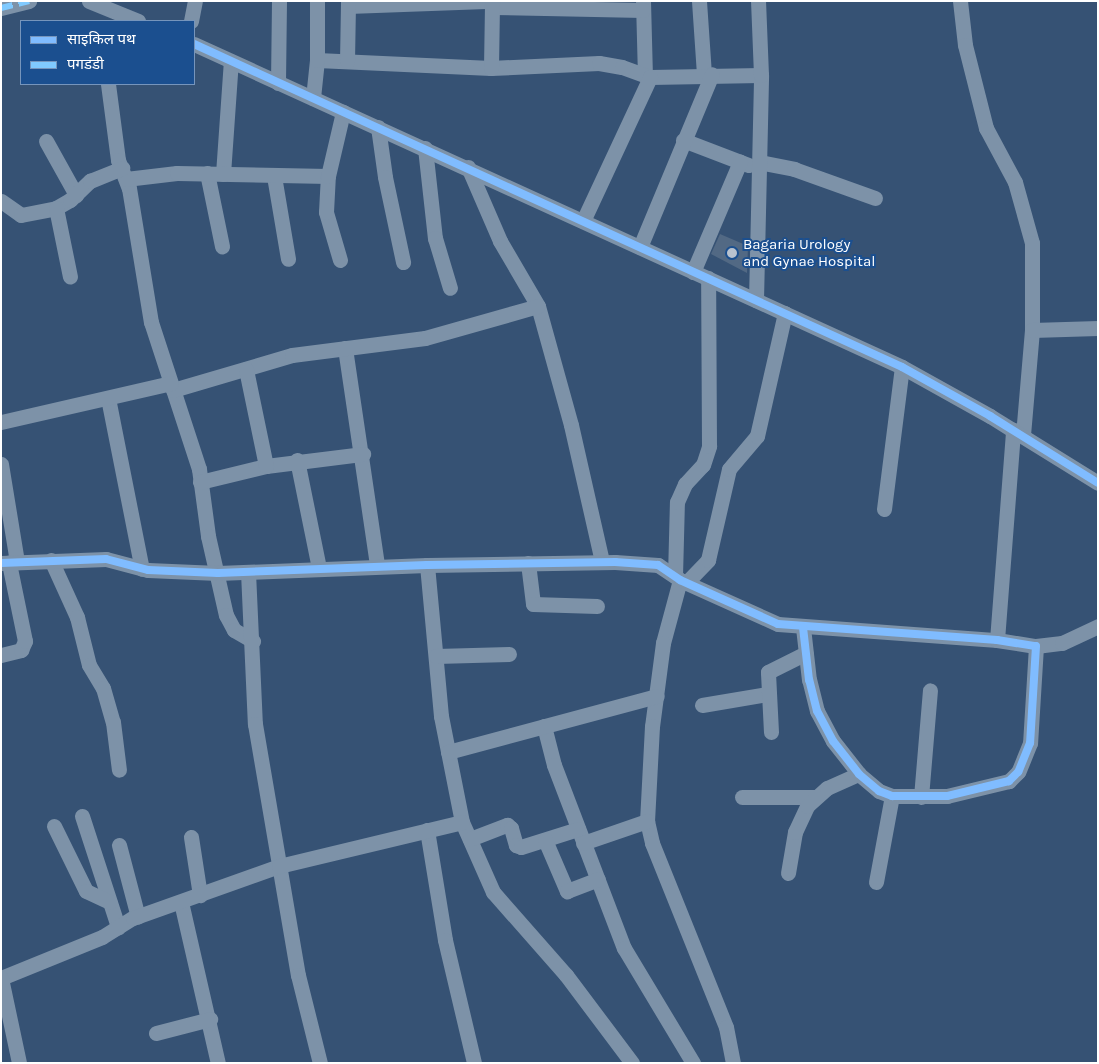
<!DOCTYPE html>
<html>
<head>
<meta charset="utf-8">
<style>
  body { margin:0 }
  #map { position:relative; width:1099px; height:1064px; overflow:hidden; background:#365274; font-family:Karla,"Noto Sans Devanagari",sans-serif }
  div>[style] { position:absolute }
  .building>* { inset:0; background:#526984 }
  .minor>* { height:15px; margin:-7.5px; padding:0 7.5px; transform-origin:7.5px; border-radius:7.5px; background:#7d92a8 }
  .quiet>* { height:6px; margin-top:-3px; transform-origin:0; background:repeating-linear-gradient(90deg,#80caff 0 12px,transparent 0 18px) }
  .cycleway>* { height:8px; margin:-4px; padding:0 4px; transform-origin:4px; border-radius:4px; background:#80bcff }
  .dots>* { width:14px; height:14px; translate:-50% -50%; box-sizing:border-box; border:2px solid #1b4f8f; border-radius:50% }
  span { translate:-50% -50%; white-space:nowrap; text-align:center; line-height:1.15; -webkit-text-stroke:4px #1b4f8f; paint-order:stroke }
  .poi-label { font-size:15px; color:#fff }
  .left { translate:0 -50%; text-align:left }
  .frame { position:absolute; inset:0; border:2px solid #fff; pointer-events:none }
  .legend { position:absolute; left:20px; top:20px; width:175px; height:65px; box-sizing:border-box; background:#1b4f8f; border:1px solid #7695bc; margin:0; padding:6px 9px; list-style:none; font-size:15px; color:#fff }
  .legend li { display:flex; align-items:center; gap:10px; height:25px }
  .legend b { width:25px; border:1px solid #7695bc }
</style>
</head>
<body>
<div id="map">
  <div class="building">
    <div style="clip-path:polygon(720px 234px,748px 246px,747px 273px,711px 254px)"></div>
  </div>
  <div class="minor">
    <div style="left:89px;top:1px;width:53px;rotate:22.2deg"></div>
    <div style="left:643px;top:1px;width:74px;rotate:88.5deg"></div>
    <div style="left:699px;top:1px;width:73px;rotate:86.1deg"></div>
    <div style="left:960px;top:1px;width:44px;rotate:83.5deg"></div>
    <div style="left:965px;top:45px;width:86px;rotate:75.8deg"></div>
    <div style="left:986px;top:128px;width:61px;rotate:61.8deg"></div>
    <div style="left:1015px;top:182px;width:63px;rotate:74.4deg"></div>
    <div style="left:1032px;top:243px;width:87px;rotate:90deg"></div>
    <div style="left:1032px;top:330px;width:106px;rotate:94.9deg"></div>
    <div style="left:348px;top:6px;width:138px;rotate:-2.1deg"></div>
    <div style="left:492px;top:7px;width:151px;rotate:1.1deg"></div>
    <div style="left:1px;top:8px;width:29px;rotate:-14deg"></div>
    <div style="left:191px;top:21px;width:20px;rotate:-79deg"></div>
    <div style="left:194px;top:44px;width:778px;rotate:24.52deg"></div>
    <div style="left:902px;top:367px;width:101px;rotate:29.1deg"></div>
    <div style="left:990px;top:416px;width:127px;rotate:31.8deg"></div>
    <div style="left:317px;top:60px;width:174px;rotate:2.6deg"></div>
    <div style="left:491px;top:68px;width:108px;rotate:-2.7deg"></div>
    <div style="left:599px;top:63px;width:23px;rotate:10deg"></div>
    <div style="left:622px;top:67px;width:30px;rotate:20deg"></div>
    <div style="left:650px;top:77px;width:111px;rotate:-1deg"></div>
    <div style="left:347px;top:61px;width:60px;rotate:-89deg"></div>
    <div style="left:491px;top:68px;width:67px;rotate:-89.1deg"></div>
    <div style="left:278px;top:83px;width:82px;rotate:-89.3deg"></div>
    <div style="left:108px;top:84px;width:77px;rotate:82.5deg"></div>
    <div style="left:118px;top:160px;width:30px;rotate:69deg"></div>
    <div style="left:129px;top:188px;width:136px;rotate:80.7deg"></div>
    <div style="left:151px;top:322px;width:155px;rotate:71.9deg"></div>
    <div style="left:199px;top:469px;width:68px;rotate:82.3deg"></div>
    <div style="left:208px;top:536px;width:81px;rotate:77.2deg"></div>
    <div style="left:226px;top:615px;width:17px;rotate:62deg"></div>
    <div style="left:234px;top:630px;width:22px;rotate:30deg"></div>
    <div style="left:313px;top:98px;width:38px;rotate:-84deg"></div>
    <div style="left:317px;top:60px;width:59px;rotate:-90deg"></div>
    <div style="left:378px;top:127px;width:50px;rotate:82deg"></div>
    <div style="left:385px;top:177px;width:87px;rotate:78deg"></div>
    <div style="left:683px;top:140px;width:70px;rotate:21deg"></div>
    <div style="left:46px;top:141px;width:62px;rotate:60.9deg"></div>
    <div style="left:425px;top:148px;width:91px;rotate:83.7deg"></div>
    <div style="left:435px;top:238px;width:52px;rotate:73.3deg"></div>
    <div style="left:759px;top:162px;width:36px;rotate:11deg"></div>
    <div style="left:794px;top:169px;width:86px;rotate:19.7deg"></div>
    <div style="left:468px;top:167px;width:81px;rotate:66.6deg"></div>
    <div style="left:500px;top:241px;width:75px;rotate:59.7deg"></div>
    <div style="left:538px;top:306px;width:123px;rotate:74.5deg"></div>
    <div style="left:571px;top:425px;width:140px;rotate:77.2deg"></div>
    <div style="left:207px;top:173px;width:75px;rotate:78.4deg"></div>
    <div style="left:223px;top:174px;width:113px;rotate:-86deg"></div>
    <div style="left:274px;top:176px;width:84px;rotate:80.4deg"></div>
    <div style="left:126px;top:179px;width:51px;rotate:-6.7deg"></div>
    <div style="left:177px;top:173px;width:151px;rotate:1.1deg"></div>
    <div style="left:1px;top:201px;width:24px;rotate:35deg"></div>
    <div style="left:21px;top:215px;width:36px;rotate:-11deg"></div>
    <div style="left:56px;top:208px;width:16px;rotate:-30deg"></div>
    <div style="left:70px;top:200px;width:28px;rotate:-44deg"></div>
    <div style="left:90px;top:181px;width:35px;rotate:-22deg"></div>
    <div style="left:56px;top:208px;width:70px;rotate:78.5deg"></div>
    <div style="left:583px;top:221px;width:159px;rotate:-65deg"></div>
    <div style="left:640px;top:247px;width:187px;rotate:-67.4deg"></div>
    <div style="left:340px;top:260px;width:50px;rotate:-106.3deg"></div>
    <div style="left:326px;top:212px;width:36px;rotate:-87deg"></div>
    <div style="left:328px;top:176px;width:66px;rotate:-76.8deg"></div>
    <div style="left:693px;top:272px;width:120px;rotate:-66.9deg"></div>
    <div style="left:756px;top:300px;width:225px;rotate:-88.7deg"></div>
    <div style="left:761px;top:75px;width:74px;rotate:-92.3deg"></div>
    <div style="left:1032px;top:330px;width:66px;rotate:-1.7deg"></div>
    <div style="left:345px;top:348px;width:220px;rotate:81.6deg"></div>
    <div style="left:173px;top:390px;width:124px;rotate:-16.4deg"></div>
    <div style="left:292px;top:355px;width:134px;rotate:-7.3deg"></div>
    <div style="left:425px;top:338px;width:117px;rotate:-15.8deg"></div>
    <div style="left:108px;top:398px;width:174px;rotate:78.8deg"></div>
    <div style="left:1px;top:422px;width:174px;rotate:-12.9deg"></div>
    <div style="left:297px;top:460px;width:110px;rotate:78.5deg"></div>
    <div style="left:1px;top:464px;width:99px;rotate:80.7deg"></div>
    <div style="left:266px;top:466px;width:98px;rotate:-7.1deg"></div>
    <div style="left:200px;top:482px;width:68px;rotate:-13.6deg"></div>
    <div style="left:266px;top:466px;width:99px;rotate:-101.7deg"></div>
    <div style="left:884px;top:509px;width:143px;rotate:-82.8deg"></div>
    <div style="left:51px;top:560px;width:63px;rotate:65.5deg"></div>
    <div style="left:77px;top:617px;width:49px;rotate:76deg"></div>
    <div style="left:89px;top:665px;width:27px;rotate:59deg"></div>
    <div style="left:103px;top:688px;width:35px;rotate:74deg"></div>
    <div style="left:113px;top:722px;width:48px;rotate:82.9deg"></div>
    <div style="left:1px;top:563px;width:105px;rotate:-2.2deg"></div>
    <div style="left:106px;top:559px;width:43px;rotate:14.7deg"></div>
    <div style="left:148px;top:570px;width:70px;rotate:2.5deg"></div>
    <div style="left:218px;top:573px;width:209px;rotate:-2.2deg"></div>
    <div style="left:427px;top:565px;width:188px;rotate:-0.9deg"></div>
    <div style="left:615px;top:562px;width:43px;rotate:4deg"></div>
    <div style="left:658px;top:565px;width:27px;rotate:34deg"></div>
    <div style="left:680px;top:580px;width:107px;rotate:24.2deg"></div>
    <div style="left:778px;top:624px;width:220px;rotate:4.2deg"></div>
    <div style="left:997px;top:640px;width:39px;rotate:9deg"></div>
    <div style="left:1036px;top:646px;width:97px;rotate:93.5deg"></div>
    <div style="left:1030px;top:743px;width:31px;rotate:112deg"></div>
    <div style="left:1018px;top:772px;width:13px;rotate:135deg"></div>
    <div style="left:1009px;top:781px;width:64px;rotate:166.4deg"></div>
    <div style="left:947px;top:796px;width:55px;rotate:180deg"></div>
    <div style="left:892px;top:796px;width:14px;rotate:-159deg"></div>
    <div style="left:879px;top:791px;width:26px;rotate:-140deg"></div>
    <div style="left:859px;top:774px;width:42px;rotate:-128.2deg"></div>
    <div style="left:833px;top:741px;width:34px;rotate:-118deg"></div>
    <div style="left:817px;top:711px;width:32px;rotate:-104deg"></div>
    <div style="left:809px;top:680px;width:53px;rotate:-96.5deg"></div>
    <div style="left:528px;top:563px;width:41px;rotate:83deg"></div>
    <div style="left:533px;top:604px;width:64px;rotate:1.8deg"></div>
    <div style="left:427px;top:565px;width:152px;rotate:84.7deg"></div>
    <div style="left:441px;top:716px;width:108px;rotate:78.8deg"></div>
    <div style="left:462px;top:822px;width:77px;rotate:66.1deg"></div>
    <div style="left:493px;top:892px;width:111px;rotate:48.7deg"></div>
    <div style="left:566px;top:975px;width:110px;rotate:53.1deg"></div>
    <div style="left:248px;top:572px;width:152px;rotate:87.4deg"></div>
    <div style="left:255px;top:724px;width:255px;rotate:80.3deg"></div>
    <div style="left:298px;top:975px;width:91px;rotate:76deg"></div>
    <div style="left:675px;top:576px;width:74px;rotate:-88.5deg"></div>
    <div style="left:677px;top:502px;width:20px;rotate:-66deg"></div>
    <div style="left:685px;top:484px;width:26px;rotate:-47deg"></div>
    <div style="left:703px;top:465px;width:20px;rotate:-72deg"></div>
    <div style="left:709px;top:446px;width:168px;rotate:-90.3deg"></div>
    <div style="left:680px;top:580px;width:65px;rotate:105.1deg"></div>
    <div style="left:663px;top:643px;width:84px;rotate:97.5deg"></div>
    <div style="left:652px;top:726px;width:95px;rotate:93deg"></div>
    <div style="left:647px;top:821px;width:23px;rotate:77deg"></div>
    <div style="left:652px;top:843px;width:198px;rotate:68.1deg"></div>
    <div style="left:726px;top:1027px;width:37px;rotate:79deg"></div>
    <div style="left:686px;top:583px;width:32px;rotate:-46deg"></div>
    <div style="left:708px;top:560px;width:93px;rotate:-77deg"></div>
    <div style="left:729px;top:469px;width:43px;rotate:-49.7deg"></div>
    <div style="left:757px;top:436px;width:126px;rotate:-77.2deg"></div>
    <div style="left:997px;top:640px;width:211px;rotate:-85.6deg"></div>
    <div style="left:1036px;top:646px;width:26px;rotate:-7deg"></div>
    <div style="left:1062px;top:643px;width:40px;rotate:-25deg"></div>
    <div style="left:1px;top:655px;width:21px;rotate:-14deg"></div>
    <div style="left:21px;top:650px;width:10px;rotate:-66deg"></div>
    <div style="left:25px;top:641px;width:80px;rotate:-101.6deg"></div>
    <div style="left:436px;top:656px;width:73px;rotate:-1.6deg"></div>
    <div style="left:702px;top:705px;width:66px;rotate:-9.6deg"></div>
    <div style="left:544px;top:726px;width:40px;rotate:75.6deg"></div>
    <div style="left:554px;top:765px;width:196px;rotate:69.1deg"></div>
    <div style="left:624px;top:948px;width:134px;rotate:59deg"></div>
    <div style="left:771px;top:732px;width:60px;rotate:-92.9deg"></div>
    <div style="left:768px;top:672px;width:42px;rotate:-26.6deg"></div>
    <div style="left:448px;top:752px;width:216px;rotate:-15deg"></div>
    <div style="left:742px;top:797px;width:72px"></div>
    <div style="left:921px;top:797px;width:107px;rotate:-85.2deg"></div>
    <div style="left:82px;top:816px;width:117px;rotate:72deg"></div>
    <div style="left:54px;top:826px;width:72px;rotate:63.8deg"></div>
    <div style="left:86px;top:891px;width:26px;rotate:25deg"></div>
    <div style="left:427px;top:830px;width:111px;rotate:80.7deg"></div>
    <div style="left:445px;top:940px;width:126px;rotate:76.7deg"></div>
    <div style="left:191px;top:837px;width:59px;rotate:81.2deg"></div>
    <div style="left:470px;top:839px;width:40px;rotate:-21deg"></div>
    <div style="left:507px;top:825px;width:5px;rotate:37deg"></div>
    <div style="left:511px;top:828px;width:18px;rotate:74deg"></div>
    <div style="left:516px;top:845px;width:5px;rotate:22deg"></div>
    <div style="left:521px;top:847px;width:60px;rotate:-17.5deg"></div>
    <div style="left:545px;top:840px;width:56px;rotate:66.7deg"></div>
    <div style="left:567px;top:891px;width:33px;rotate:-21deg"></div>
    <div style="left:583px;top:843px;width:68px;rotate:-19deg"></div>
    <div style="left:119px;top:845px;width:74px;rotate:75.2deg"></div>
    <div style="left:788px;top:873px;width:42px;rotate:-80.3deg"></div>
    <div style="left:795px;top:832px;width:29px;rotate:-65deg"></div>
    <div style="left:807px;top:806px;width:27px;rotate:-42deg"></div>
    <div style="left:827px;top:788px;width:35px;rotate:-24deg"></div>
    <div style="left:876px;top:882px;width:87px;rotate:-79.5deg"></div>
    <div style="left:181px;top:902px;width:165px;rotate:77.1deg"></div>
    <div style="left:1px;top:978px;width:109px;rotate:-22.1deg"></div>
    <div style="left:102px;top:937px;width:36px;rotate:-32deg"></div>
    <div style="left:133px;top:918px;width:155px;rotate:-19.6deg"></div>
    <div style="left:279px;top:866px;width:188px;rotate:-13.5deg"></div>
    <div style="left:1px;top:978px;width:87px;rotate:78deg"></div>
    <div style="left:156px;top:1033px;width:56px;rotate:-14.5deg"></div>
  </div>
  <div class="quiet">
    <div style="left:1px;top:8px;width:29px;rotate:-14deg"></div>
  </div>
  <div class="cycleway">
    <div style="left:194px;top:44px;width:778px;rotate:24.52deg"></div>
    <div style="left:902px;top:367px;width:101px;rotate:29.1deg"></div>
    <div style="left:990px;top:416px;width:127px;rotate:31.8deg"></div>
    <div style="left:1px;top:563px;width:105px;rotate:-2.2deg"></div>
    <div style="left:106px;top:559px;width:43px;rotate:14.7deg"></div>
    <div style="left:148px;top:570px;width:70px;rotate:2.5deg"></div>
    <div style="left:218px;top:573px;width:209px;rotate:-2.2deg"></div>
    <div style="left:427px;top:565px;width:188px;rotate:-0.9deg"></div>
    <div style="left:615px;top:562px;width:43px;rotate:4deg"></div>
    <div style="left:658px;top:565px;width:27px;rotate:34deg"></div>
    <div style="left:680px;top:580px;width:107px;rotate:24.2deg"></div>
    <div style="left:778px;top:624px;width:220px;rotate:4.2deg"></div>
    <div style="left:997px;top:640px;width:39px;rotate:9deg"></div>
    <div style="left:1036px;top:646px;width:97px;rotate:93.5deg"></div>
    <div style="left:1030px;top:743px;width:31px;rotate:112deg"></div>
    <div style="left:1018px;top:772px;width:13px;rotate:135deg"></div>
    <div style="left:1009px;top:781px;width:64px;rotate:166.4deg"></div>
    <div style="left:947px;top:796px;width:55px;rotate:180deg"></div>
    <div style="left:892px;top:796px;width:14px;rotate:-159deg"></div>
    <div style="left:879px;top:791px;width:26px;rotate:-140deg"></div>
    <div style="left:859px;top:774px;width:42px;rotate:-128.2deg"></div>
    <div style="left:833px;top:741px;width:34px;rotate:-118deg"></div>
    <div style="left:817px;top:711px;width:32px;rotate:-104deg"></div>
    <div style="left:809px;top:680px;width:53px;rotate:-96.5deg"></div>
  </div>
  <div class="dots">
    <div style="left:732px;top:253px;background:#b9c2ce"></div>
  </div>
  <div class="poi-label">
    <span class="left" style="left:743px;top:253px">Bagaria Urology<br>and Gynae Hospital</span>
  </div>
  <div class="frame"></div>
  <ul class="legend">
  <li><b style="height:6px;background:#80bcff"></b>साइकिल पथ</li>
  <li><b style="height:6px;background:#80caff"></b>पगडंडी</li>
  </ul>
</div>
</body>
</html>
